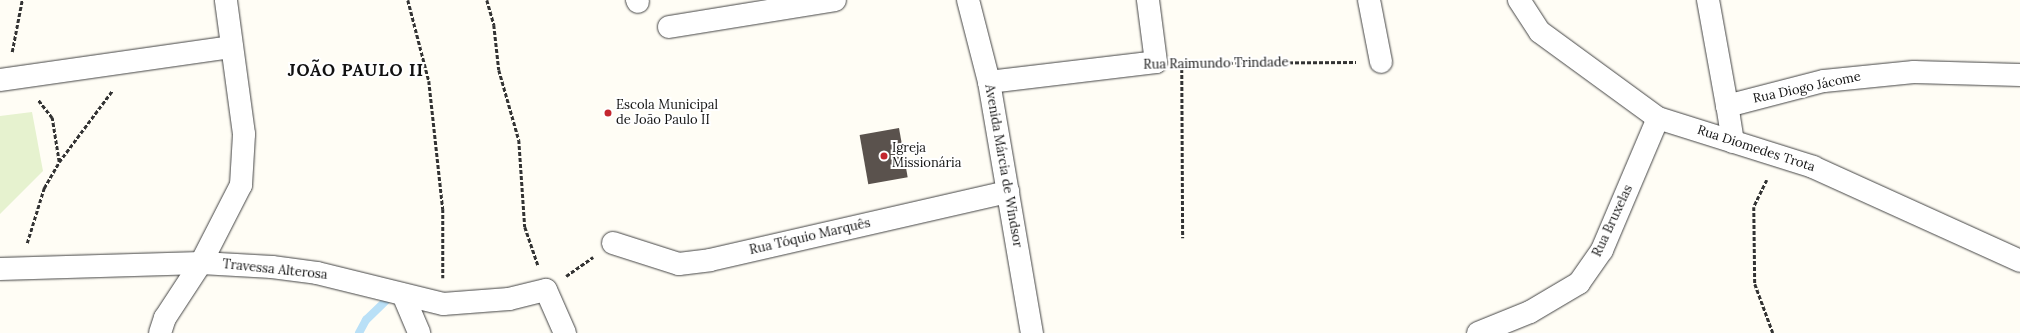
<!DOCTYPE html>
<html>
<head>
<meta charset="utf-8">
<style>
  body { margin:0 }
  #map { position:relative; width:2020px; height:333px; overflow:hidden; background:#fffdf5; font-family:Lora,serif }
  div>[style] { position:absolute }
  .pitch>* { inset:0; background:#e6f2cf }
  .stream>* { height:8px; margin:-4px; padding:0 4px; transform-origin:4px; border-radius:4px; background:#b9e0f7 }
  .building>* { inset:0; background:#5a524d; transform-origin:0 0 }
  .path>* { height:2.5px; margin-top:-1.25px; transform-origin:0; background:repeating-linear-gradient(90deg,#333 0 4px,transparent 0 6px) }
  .roads { filter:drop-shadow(0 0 1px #444) drop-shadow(0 0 1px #444) }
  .minor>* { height:22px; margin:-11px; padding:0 11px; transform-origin:11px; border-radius:11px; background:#fff }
  .dots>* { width:11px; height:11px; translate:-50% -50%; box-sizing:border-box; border:2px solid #fff; border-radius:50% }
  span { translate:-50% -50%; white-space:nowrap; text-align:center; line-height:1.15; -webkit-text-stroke:4px #fff; paint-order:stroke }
  .street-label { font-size:13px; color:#111 }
  .poi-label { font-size:13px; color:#111 }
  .left { translate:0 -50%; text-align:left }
  .district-label { font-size:17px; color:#111; font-weight:700; letter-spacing:1px }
</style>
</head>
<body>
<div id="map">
  <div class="pitch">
    <div style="clip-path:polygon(32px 112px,43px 171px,0 214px,0 116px)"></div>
  </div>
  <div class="stream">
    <div style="left:359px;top:333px;width:15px;rotate:-62deg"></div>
    <div style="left:366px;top:320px;width:30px;rotate:-44deg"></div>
  </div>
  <div class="building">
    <div style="left:899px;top:128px;width:50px;height:40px;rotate:80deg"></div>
  </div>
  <div class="path">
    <div style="left:408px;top:0;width:84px;rotate:75.5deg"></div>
    <div style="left:429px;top:81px;width:129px;rotate:83.8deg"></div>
    <div style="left:443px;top:209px;width:69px;rotate:90deg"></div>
    <div style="left:487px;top:0;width:26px;rotate:74deg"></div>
    <div style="left:494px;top:25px;width:45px;rotate:83.7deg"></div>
    <div style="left:499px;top:70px;width:73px;rotate:74.1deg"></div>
    <div style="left:519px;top:140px;width:87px;rotate:86.1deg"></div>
    <div style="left:525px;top:227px;width:40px;rotate:71.1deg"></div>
    <div style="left:12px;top:52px;width:53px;rotate:-79.1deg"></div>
    <div style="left:1181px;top:63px;width:175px;rotate:-0.3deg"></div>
    <div style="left:1182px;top:69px;width:169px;rotate:89.7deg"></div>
    <div style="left:59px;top:162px;width:89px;rotate:-53.3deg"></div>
    <div style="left:1767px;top:180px;width:30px;rotate:116deg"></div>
    <div style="left:1754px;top:207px;width:77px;rotate:89.3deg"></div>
    <div style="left:1755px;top:284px;width:52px;rotate:69.8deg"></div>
    <div style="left:27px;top:243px;width:58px;rotate:-72.8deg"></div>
    <div style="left:44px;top:188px;width:30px;rotate:-60deg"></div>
    <div style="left:59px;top:162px;width:45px;rotate:-99deg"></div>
    <div style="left:52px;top:118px;width:23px;rotate:-128deg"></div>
    <div style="left:566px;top:276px;width:33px;rotate:-35deg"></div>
  </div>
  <div class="roads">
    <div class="minor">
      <div style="left:637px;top:0;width:2px;rotate:63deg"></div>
      <div style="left:968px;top:0;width:85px;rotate:75.6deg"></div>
      <div style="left:989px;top:82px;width:255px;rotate:80.3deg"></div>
      <div style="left:1369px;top:0;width:63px;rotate:79deg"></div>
      <div style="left:1519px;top:0;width:38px;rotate:57deg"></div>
      <div style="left:1540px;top:32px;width:146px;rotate:36.1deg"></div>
      <div style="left:1658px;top:118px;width:163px;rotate:17.5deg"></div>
      <div style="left:1813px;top:167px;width:227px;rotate:24.4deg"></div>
      <div style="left:1708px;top:0;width:108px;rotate:79.8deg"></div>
      <div style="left:669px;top:27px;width:168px;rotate:-9.2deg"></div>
      <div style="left:0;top:80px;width:234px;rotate:-8.1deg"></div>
      <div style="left:989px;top:82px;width:168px;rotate:-6.8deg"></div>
      <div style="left:1156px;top:62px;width:63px;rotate:-97.4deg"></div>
      <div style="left:1733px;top:142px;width:36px;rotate:-99deg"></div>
      <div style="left:1727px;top:106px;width:100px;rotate:-14.5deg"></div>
      <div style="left:1824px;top:81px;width:90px;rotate:-5.7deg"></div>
      <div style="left:1914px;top:72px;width:106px;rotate:1.6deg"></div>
      <div style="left:613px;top:243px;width:69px;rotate:17.7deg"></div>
      <div style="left:679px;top:264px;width:31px;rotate:-7deg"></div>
      <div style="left:710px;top:260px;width:306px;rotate:-12.9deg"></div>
      <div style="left:0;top:269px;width:201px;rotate:-1.7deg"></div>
      <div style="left:201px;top:263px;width:71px;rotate:3.2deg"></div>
      <div style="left:272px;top:267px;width:45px;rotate:7.6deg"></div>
      <div style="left:317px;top:273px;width:130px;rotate:13.8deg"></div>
      <div style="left:443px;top:304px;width:66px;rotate:-4.3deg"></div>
      <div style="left:509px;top:299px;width:38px;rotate:-14deg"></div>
      <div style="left:546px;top:290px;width:47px;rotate:66.2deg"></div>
      <div style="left:404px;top:297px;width:39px;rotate:67deg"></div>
      <div style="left:160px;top:333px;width:16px;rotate:-72deg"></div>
      <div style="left:165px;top:318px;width:66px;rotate:-56.8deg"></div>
      <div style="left:201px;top:263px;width:88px;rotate:-62.9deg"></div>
      <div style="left:241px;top:185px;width:51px;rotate:-86.6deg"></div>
      <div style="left:244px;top:134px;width:135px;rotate:-97.7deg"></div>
      <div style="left:1478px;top:333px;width:56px;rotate:-22deg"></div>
      <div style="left:1530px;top:312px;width:57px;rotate:-30.6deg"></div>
      <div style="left:1579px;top:283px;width:40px;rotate:-55.1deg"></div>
      <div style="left:1602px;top:250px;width:143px;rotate:-67deg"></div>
    </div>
  </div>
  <div class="dots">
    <div style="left:608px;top:113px;background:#c4262e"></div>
    <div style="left:884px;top:156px;background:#c4262e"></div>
  </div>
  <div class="street-label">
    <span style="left:1216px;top:64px;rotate:-1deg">Rua Raimundo Trindade</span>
    <span style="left:1807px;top:88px;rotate:-12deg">Rua Diogo Jácome</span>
    <span style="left:1756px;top:149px;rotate:18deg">Rua Diomedes Trota</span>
    <span style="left:1003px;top:166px;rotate:80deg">Avenida Márcia de Windsor</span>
    <span style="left:1613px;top:221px;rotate:-65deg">Rua Bruxelas</span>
    <span style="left:810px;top:237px;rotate:-13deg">Rua Tóquio Marquês</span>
    <span style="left:275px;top:270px;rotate:6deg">Travessa Alterosa</span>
  </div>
  <div class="poi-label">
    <span class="left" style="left:616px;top:113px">Escola Municipal<br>de João Paulo II</span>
    <span class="left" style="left:892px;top:156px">Igreja<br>Missionária</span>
  </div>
  <div class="district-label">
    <span style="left:356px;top:71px">JOÃO PAULO II</span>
  </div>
</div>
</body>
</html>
